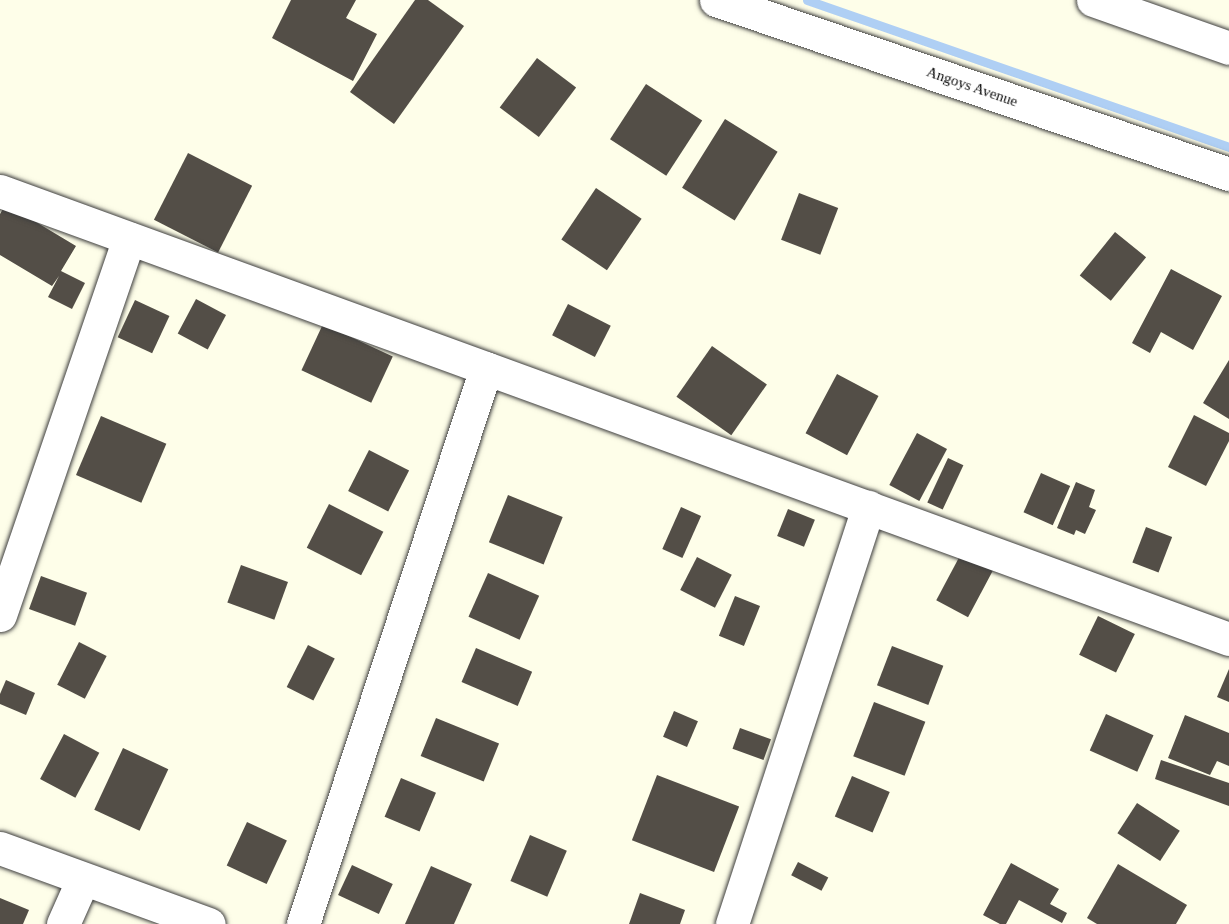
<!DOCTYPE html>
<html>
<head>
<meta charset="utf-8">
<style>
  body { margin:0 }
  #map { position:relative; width:1229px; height:924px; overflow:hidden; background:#fefee9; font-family:Georgia,serif }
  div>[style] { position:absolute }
  .stream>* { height:9px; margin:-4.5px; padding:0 4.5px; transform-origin:4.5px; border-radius:4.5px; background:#afcff4 }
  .building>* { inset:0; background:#534e47; transform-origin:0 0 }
  .roads { filter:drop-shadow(0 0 2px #3e3e3e) drop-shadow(0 0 2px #3e3e3e) }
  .minor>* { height:33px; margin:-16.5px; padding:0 16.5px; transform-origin:16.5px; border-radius:16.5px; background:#fff }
  .tertiary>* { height:33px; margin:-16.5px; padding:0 16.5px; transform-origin:16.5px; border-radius:16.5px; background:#fff }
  span { translate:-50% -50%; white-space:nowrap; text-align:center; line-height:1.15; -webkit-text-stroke:6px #fff; paint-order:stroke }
  .street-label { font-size:15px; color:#0b0b0b }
</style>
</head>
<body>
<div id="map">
  <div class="stream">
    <div style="left:807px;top:0;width:447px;rotate:19.2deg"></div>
  </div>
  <div class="building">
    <div style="clip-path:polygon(291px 0,356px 0,346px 18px,377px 34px,353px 81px,272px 38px)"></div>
    <div style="clip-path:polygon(415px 0,428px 0,464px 26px,394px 124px,350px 92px)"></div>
    <div style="left:537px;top:58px;width:49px;height:62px;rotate:37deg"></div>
    <div style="left:646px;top:84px;width:67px;height:66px;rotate:33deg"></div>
    <div style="left:725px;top:119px;width:62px;height:81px;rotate:32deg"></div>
    <div style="left:188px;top:153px;width:72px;height:75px;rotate:27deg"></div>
    <div style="left:596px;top:188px;width:55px;height:62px;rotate:34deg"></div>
    <div style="left:799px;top:193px;width:42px;height:50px;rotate:21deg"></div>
    <div style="clip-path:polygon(6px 204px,76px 246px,61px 271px,85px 283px,72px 309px,48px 297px,59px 276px,52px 286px,0 255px,0 214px)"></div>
    <div style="left:1115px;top:232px;width:40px;height:56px;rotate:39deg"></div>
    <div style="clip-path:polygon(1171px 269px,1222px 296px,1193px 350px,1161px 332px,1150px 353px,1132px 343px)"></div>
    <div style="left:196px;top:299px;width:34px;height:39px;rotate:28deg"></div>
    <div style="left:135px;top:300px;width:38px;height:41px;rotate:25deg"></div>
    <div style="left:568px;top:304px;width:48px;height:35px;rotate:27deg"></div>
    <div style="left:323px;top:324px;width:77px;height:51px;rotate:25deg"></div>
    <div style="left:712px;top:346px;width:67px;height:62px;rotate:35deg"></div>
    <div style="clip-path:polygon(1229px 360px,1229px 419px,1203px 403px)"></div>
    <div style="left:837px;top:374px;width:47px;height:67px;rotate:28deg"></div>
    <div style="clip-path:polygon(1194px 415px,1229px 433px,1229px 441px,1206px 486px,1168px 467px)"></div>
    <div style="left:101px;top:416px;width:71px;height:64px;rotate:23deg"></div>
    <div style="left:917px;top:433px;width:34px;height:59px;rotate:28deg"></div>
    <div style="left:369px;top:450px;width:45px;height:46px;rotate:27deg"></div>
    <div style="left:948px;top:458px;width:17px;height:49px;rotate:25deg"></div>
    <div style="left:1041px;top:473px;width:32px;height:43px;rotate:24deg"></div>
    <div style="clip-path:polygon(1076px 482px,1095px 490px,1089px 507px,1096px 510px,1085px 534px,1076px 530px,1074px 535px,1057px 528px)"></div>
    <div style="left:508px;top:495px;width:59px;height:51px;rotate:22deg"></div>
    <div style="left:329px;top:504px;width:61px;height:49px;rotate:27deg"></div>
    <div style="left:681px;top:507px;width:22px;height:46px;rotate:24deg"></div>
    <div style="left:788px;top:509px;width:29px;height:29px;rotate:22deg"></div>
    <div style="left:1146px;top:527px;width:28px;height:38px;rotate:21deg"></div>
    <div style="left:963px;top:550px;width:36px;height:57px;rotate:28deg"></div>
    <div style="left:697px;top:557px;width:39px;height:37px;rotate:27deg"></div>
    <div style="left:241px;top:565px;width:50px;height:40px;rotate:20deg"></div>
    <div style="left:488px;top:573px;width:56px;height:48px;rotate:24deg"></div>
    <div style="left:41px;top:576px;width:49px;height:35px;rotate:20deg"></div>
    <div style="left:735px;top:596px;width:27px;height:43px;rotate:22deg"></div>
    <div style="left:1098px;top:616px;width:41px;height:43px;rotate:26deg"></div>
    <div style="left:79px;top:642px;width:31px;height:48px;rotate:27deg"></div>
    <div style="left:308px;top:645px;width:30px;height:47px;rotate:27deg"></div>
    <div style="left:892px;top:646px;width:55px;height:42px;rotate:21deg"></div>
    <div style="left:476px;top:648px;width:61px;height:37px;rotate:23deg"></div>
    <div style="clip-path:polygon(1229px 669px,1229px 702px,1217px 697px)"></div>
    <div style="clip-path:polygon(6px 680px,35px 693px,26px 715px,0 704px,0 694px)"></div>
    <div style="left:874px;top:702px;width:55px;height:58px;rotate:21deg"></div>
    <div style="left:674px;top:711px;width:26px;height:28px;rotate:23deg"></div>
    <div style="left:1106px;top:714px;width:52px;height:40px;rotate:24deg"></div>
    <div style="clip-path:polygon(1185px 715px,1229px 733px,1229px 766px,1217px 761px,1210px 775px,1168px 758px)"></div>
    <div style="left:436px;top:718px;width:68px;height:41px;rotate:22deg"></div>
    <div style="left:740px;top:728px;width:33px;height:22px;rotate:20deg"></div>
    <div style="left:64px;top:734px;width:40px;height:51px;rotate:28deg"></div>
    <div style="left:123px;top:748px;width:50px;height:68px;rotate:25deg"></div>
    <div style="clip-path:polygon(1161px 760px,1229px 783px,1229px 806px,1155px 779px)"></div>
    <div style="left:657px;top:775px;width:88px;height:70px;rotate:21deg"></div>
    <div style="left:852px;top:776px;width:41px;height:44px;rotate:23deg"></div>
    <div style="left:401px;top:778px;width:38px;height:42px;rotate:23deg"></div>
    <div style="left:1137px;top:803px;width:51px;height:36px;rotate:33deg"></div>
    <div style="left:247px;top:822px;width:44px;height:48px;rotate:25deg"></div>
    <div style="left:530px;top:835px;width:40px;height:50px;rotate:23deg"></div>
    <div style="left:798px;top:862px;width:34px;height:15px;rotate:27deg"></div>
    <div style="clip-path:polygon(1011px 863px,1059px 889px,1050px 904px,1067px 913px,1062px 923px,1019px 900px,1006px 924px,1000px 924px,983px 915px)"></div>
    <div style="clip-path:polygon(1118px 864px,1187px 905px,1176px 924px,1097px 924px,1087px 918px)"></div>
    <div style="left:352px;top:865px;width:45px;height:33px;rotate:25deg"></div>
    <div style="clip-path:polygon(431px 866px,472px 884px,454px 924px,405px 924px)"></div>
    <div style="clip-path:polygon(640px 893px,685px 910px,680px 924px,629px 924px)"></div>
    <div style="clip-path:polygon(0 898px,29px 910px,23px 924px,0 924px)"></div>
  </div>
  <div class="roads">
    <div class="minor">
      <div style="left:1093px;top:0;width:144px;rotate:19.4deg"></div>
      <div style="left:0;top:191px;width:1308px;rotate:20.03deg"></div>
      <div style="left:0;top:615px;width:398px;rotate:-71.1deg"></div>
      <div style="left:0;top:848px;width:222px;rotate:20deg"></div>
      <div style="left:63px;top:924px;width:49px;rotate:-66deg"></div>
      <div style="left:303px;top:924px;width:585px;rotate:-71.78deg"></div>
      <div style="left:732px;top:924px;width:439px;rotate:-71.9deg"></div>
    </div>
    <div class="tertiary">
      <div style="left:716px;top:0;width:542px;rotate:18.74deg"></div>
    </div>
  </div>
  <div class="street-label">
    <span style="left:972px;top:87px;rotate:19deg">Angoys Avenue</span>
  </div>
</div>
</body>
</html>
